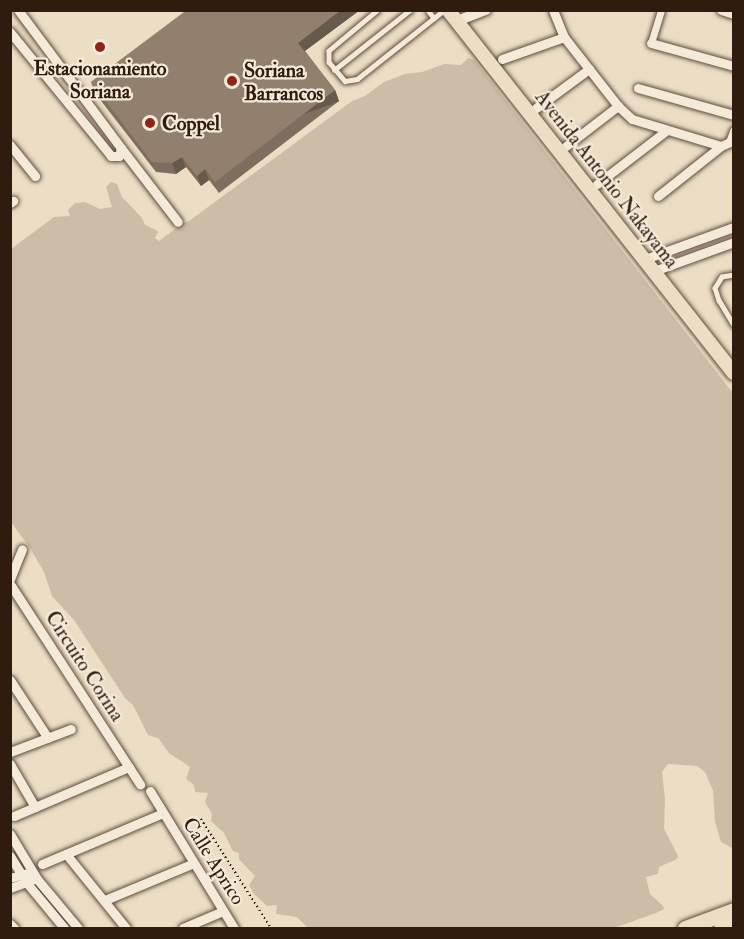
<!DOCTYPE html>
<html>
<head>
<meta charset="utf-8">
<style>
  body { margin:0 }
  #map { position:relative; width:744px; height:939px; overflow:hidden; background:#ecdec5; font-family:"IM FELL Double Pica",serif }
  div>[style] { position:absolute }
  .green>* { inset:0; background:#ccbda6 }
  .path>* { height:1.5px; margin-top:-0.75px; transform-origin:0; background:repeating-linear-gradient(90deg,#301b0f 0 1.5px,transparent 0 4.5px) }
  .roads { filter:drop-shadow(0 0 2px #5f4c3c) drop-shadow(0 0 2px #5f4c3c) }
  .service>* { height:4.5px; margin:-2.25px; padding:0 2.25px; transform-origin:2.25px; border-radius:2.25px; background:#f3ead9 }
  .pedestrian>* { height:7px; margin:-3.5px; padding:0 3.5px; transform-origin:3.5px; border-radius:3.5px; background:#f3ead9 }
  .minor>* { height:9px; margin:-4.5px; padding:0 4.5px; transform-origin:4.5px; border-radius:4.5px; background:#f3ead9 }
  .tertiary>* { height:10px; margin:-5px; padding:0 5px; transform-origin:5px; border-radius:5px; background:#f3ead9 }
  .primary>* { height:14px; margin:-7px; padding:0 7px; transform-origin:7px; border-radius:7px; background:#ecdec5 }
  .trunk>* { height:15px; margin:-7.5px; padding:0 7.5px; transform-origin:7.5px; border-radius:7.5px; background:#ecdec5 }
  .wall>* { inset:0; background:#7e6e5f }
  .shaded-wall>* { inset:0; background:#665a4d; transform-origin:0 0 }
  .building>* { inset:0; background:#92806e }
  .dots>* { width:16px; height:16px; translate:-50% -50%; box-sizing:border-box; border:3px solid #f3ead9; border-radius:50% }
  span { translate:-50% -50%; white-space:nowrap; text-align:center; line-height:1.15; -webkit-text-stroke:4.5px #f3ead9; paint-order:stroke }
  .poi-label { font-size:20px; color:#301b0f; font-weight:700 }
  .left { translate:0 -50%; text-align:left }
  .street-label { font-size:20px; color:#301b0f }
  .frame { position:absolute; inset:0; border:12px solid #301b0f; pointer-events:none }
</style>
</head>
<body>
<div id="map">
  <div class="green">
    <div style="clip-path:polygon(468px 58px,474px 60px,733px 393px,733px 852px,732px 848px,721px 842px,715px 822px,713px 791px,705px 772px,697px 766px,668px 764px,662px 772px,665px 799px,664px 829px,678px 856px,677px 859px,659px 867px,658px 874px,646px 877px,650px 894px,663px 906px,664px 909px,656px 913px,614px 928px,308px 928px,297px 917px,276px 914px,277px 905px,267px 906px,254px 894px,249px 885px,255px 876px,239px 859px,239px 853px,233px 851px,224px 833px,211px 821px,212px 814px,205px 802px,208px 793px,195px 792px,194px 785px,186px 779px,190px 767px,169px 753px,158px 738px,148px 735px,133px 705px,125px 698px,74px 620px,52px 596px,44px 572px,30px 548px,11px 522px,11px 249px,54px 217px,70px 216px,68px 210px,75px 203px,85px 202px,100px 209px,112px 207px,106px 187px,111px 182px,117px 184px,122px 197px,142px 218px,145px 225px,156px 230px,158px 232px,155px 238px,159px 241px,183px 223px,189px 221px,352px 101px,365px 96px,384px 82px,405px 74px,422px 72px,444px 64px,461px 65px)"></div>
  </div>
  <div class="path">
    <div style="left:201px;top:819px;width:130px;rotate:57.3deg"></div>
  </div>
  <div class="roads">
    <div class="service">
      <div style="left:378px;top:10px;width:64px;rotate:140.1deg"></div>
      <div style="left:329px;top:51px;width:11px;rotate:90deg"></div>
      <div style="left:329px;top:62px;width:25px;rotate:50deg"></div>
      <div style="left:345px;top:81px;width:12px;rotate:-9deg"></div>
      <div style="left:357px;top:79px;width:111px;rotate:-38.4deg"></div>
      <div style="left:428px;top:10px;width:10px;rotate:53deg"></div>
      <div style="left:334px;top:70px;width:97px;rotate:-38.3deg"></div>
      <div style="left:734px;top:275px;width:12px;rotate:171deg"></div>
      <div style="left:722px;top:277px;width:13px;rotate:122deg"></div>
      <div style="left:715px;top:288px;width:13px;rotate:72deg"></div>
      <div style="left:719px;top:300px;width:29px;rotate:59deg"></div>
    </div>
    <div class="pedestrian">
      <div style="left:651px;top:43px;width:34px;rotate:-73deg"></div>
    </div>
    <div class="minor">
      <div style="left:553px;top:10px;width:29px;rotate:68deg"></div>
      <div style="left:564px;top:37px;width:88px;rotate:52deg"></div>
      <div style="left:618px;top:106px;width:19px;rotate:43deg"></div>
      <div style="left:632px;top:119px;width:93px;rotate:16.9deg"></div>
      <div style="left:721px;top:146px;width:10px;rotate:-24deg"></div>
      <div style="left:730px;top:142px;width:12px;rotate:-70deg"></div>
      <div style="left:721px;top:10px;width:14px;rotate:17deg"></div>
      <div style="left:10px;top:32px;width:160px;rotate:50.8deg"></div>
      <div style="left:111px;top:156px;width:8px"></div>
      <div style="left:119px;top:156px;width:8px;rotate:-76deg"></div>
      <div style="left:121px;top:148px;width:172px;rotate:-126.7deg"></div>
      <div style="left:651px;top:43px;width:86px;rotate:15.5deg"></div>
      <div style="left:502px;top:59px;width:66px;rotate:-19.5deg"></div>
      <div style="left:638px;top:88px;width:100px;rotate:15.7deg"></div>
      <div style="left:536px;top:108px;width:66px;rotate:-36.3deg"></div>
      <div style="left:10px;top:145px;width:40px;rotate:51deg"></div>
      <div style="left:566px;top:146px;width:66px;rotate:-37.6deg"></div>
      <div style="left:121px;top:148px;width:93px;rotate:52.4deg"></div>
      <div style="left:597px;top:184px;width:88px;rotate:-37.6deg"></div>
      <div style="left:658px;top:196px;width:80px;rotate:-38.4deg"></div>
      <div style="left:10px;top:203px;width:4px;rotate:-34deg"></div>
      <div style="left:645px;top:259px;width:95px;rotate:-19.8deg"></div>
      <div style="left:654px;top:271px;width:85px;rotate:-19.9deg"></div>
      <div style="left:10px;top:579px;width:32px;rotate:-68deg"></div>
      <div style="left:10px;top:584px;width:239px;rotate:57deg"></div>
      <div style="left:10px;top:680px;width:69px;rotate:56.8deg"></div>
      <div style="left:10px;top:752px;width:65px;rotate:-20.7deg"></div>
      <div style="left:10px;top:764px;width:50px;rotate:59.8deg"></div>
      <div style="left:150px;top:791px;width:161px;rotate:58.5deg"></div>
      <div style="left:14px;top:816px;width:125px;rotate:-23.1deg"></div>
      <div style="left:10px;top:834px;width:52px;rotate:59deg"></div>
      <div style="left:37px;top:879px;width:64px;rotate:50.1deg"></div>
      <div style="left:66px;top:854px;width:95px;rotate:51deg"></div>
      <div style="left:10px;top:856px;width:31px;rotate:58deg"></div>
      <div style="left:26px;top:882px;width:60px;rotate:50.4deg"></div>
      <div style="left:42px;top:864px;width:131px;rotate:-22.9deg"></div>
      <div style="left:10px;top:878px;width:18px;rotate:-16deg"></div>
      <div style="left:10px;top:888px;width:23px;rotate:-20deg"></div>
      <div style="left:105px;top:900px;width:96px;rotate:-22.6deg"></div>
      <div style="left:10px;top:924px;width:6px;rotate:45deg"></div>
      <div style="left:183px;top:928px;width:43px;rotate:-23deg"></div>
    </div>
    <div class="tertiary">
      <div style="left:457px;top:21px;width:31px;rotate:-21deg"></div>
    </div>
    <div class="primary">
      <div style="left:448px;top:10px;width:462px;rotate:51.8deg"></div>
    </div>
    <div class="trunk">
      <div style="left:685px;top:928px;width:52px;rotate:-20.2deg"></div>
      <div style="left:721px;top:928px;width:14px;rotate:-21deg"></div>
    </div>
  </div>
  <div class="wall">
    <div style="clip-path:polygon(187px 10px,360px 10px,305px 51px,335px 90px,339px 101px,219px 193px,209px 180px,201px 186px,186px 167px,176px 174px,156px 172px,95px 93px,91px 82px)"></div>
  </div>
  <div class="shaded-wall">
    <div style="clip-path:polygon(341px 10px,360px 10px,302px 53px,298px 43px)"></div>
    <div style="left:335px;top:90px;width:12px;height:151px;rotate:70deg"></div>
    <div style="clip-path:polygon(182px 157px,186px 167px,176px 174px,172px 163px)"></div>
    <div style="clip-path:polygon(205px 169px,209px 180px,201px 186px,197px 176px)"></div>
  </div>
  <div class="building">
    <div style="clip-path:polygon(187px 10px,341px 10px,298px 43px,335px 90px,215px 182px,205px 169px,197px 176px,182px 157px,172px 163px,152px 162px,91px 82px)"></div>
  </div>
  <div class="dots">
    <div style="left:100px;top:47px;background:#8f2418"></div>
    <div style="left:232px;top:81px;background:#8f2418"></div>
    <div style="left:150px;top:123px;background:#8f2418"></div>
  </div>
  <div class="poi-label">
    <span style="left:100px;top:80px">Estacionamiento<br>Soriana</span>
    <span class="left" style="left:244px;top:82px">Soriana<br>Barrancos</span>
    <span class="left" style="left:162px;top:123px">Coppel</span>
  </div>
  <div class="street-label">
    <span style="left:607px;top:179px;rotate:52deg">Avenida Antonio Nakayama</span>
    <span style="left:85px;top:666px;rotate:57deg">Circuito Corina</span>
    <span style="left:214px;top:861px;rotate:58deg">Calle Aprico</span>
  </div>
  <div class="frame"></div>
</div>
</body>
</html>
